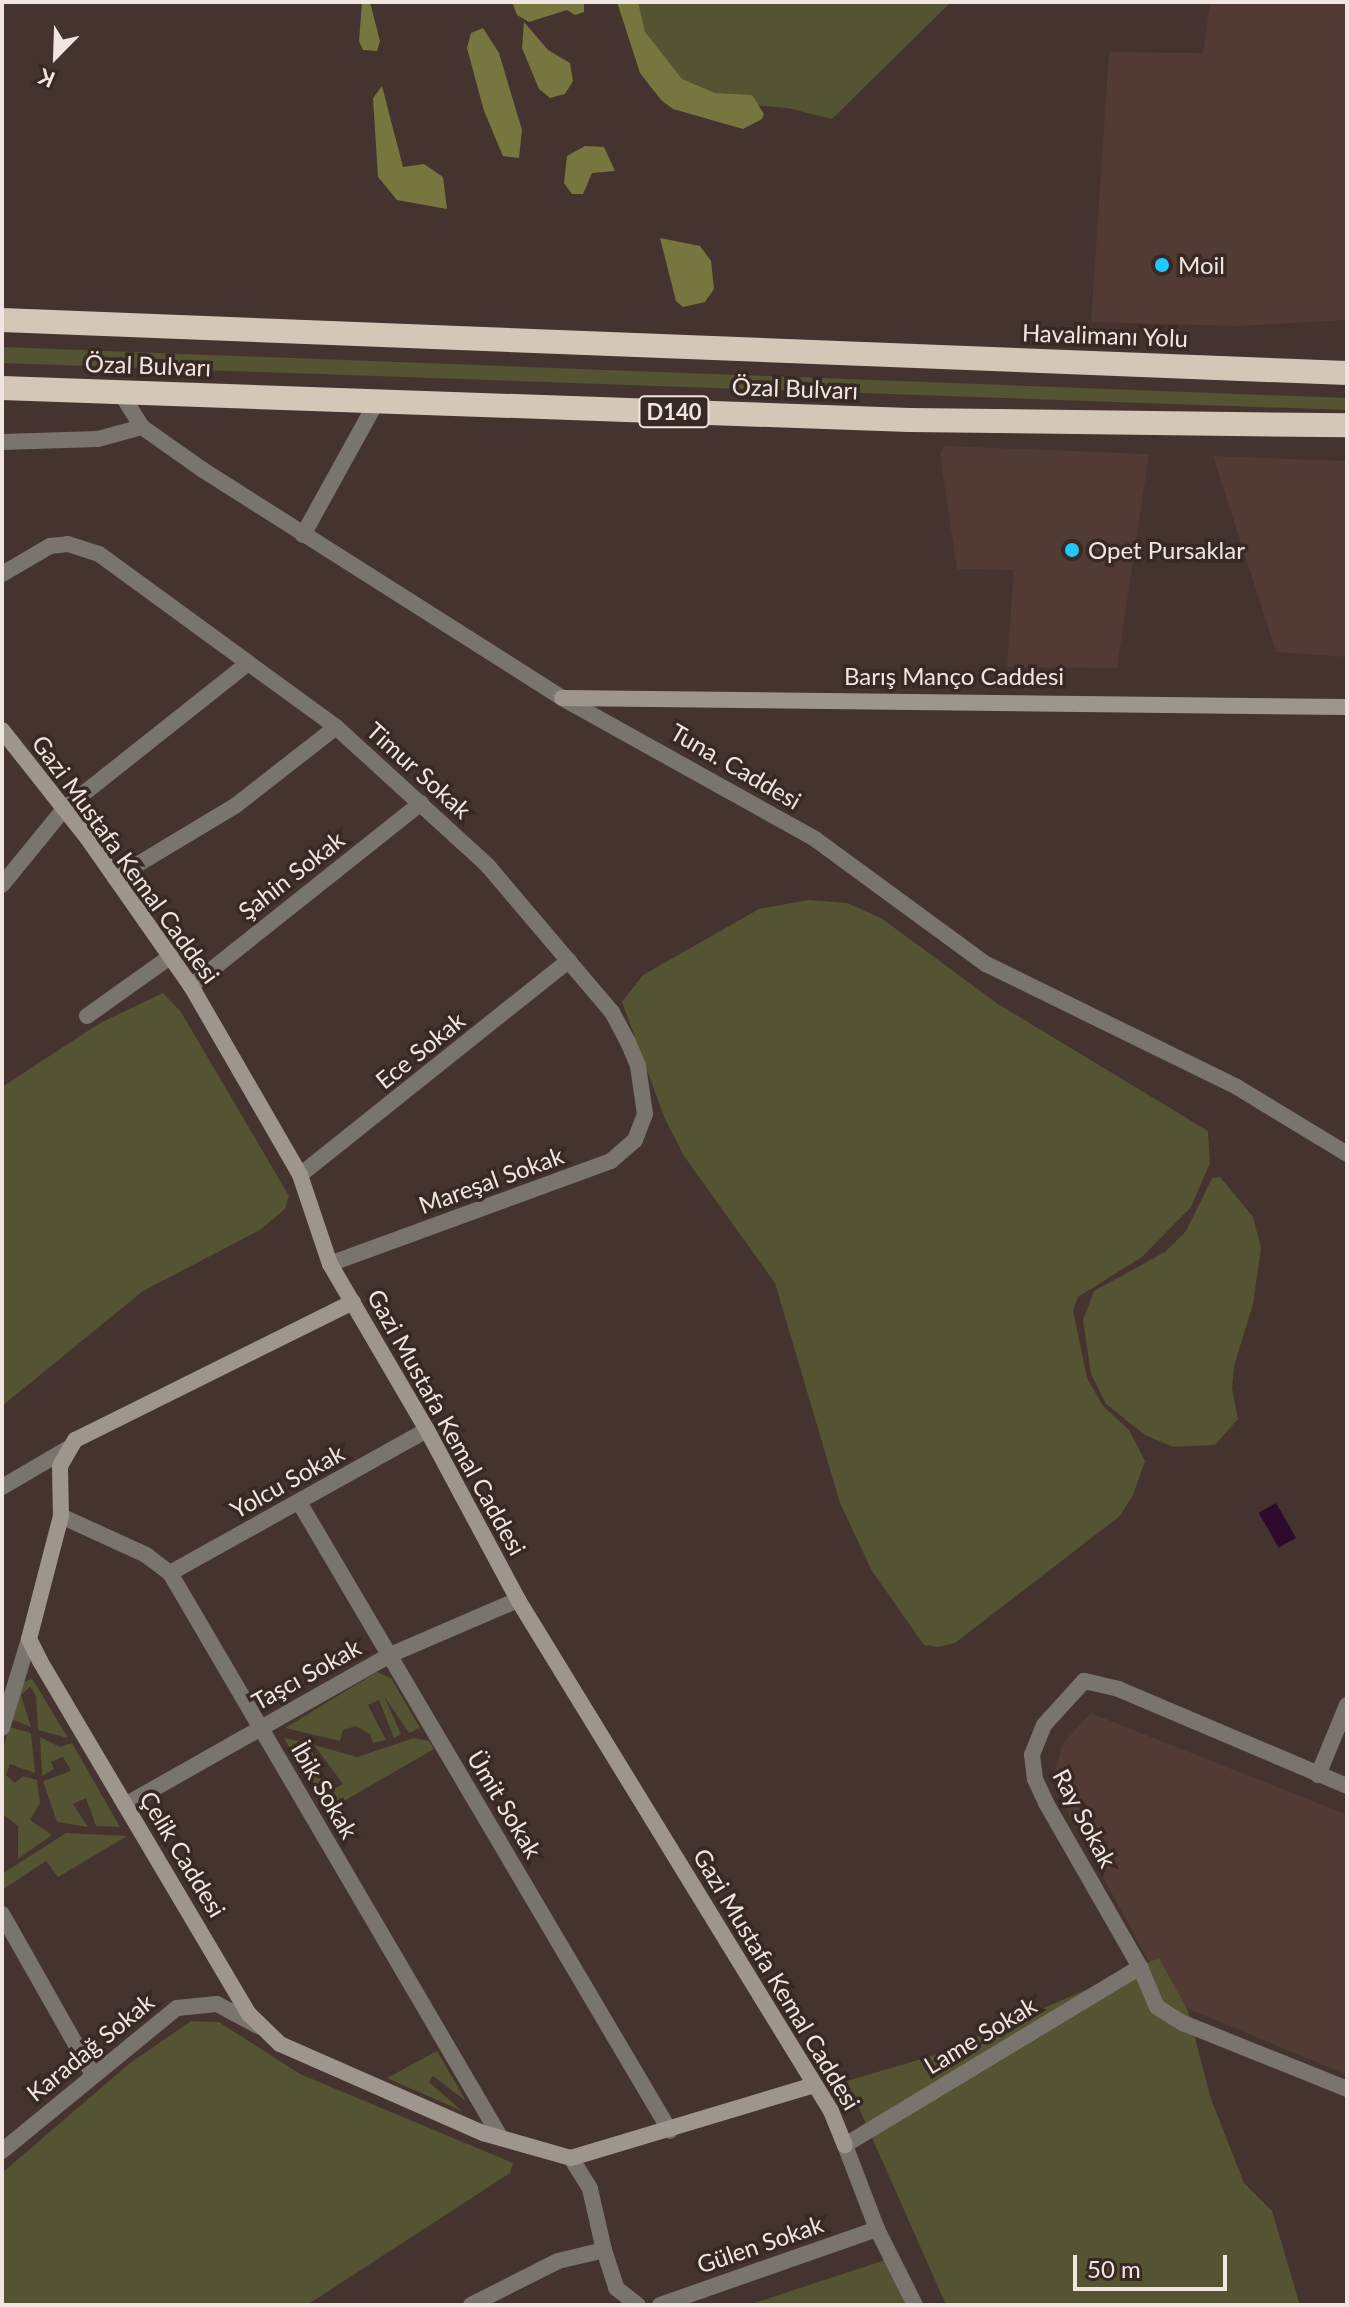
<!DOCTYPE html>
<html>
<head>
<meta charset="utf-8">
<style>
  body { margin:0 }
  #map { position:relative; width:1349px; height:2307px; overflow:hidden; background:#44332e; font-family:Lato,sans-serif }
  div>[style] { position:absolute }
  .built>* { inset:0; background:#523b34 }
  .green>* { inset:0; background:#545332 }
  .forest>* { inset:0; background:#78763f }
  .water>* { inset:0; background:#2d0a2c; transform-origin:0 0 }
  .street>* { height:16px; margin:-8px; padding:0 8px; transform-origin:8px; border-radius:8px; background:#7a746e }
  .secondary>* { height:16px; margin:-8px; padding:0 8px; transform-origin:8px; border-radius:8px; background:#9e968c }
  .highway>* { height:24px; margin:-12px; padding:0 12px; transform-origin:12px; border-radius:12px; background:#d4c7b8 }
  .dots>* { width:22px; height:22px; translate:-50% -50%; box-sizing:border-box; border:4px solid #392924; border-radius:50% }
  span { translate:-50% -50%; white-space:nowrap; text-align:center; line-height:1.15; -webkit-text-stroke:7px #392924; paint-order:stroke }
  .shield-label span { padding:2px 6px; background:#392924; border:2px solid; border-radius:6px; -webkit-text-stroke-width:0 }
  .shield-label { font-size:22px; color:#f0e5e1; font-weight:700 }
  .poi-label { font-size:24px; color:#f0e5e1 }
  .left { translate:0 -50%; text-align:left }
  .street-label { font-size:24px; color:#f0e5e1 }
  .frame { position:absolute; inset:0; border:4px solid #f0e5e1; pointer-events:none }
  .north { position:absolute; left:16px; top:16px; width:80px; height:80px; -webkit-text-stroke:6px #392924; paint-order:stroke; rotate:203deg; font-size:22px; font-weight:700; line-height:32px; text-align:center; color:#f0e5e1 }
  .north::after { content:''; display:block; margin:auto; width:28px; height:36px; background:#f0e5e1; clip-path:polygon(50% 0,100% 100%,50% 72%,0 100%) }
  .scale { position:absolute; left:1073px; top:2255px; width:154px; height:36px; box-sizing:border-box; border:4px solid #f0e5e1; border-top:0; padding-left:10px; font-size:24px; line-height:28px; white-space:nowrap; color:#f0e5e1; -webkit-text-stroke:6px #392924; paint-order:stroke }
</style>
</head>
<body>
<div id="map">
  <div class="built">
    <div style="clip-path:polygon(1210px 2px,1347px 2px,1347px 320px,1238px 326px,1091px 322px,1109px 52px,1203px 53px)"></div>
    <div style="clip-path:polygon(944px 446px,1149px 454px,1117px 668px,1007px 667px,1014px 570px,957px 569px,940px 455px)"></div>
    <div style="clip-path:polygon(1213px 456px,1347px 461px,1347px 657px,1276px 652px)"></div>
    <div style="clip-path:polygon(1091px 1713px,1347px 1815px,1347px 2075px,1170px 2001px,1063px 1803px,1055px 1771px,1063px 1743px)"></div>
  </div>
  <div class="green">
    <div style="clip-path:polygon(629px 2px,951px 2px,832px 119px,787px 108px,702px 100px,671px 84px)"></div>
    <div style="clip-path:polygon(2px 347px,1347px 398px,1347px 410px,2px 363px)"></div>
    <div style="clip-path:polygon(808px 900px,847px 903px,881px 918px,998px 1004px,1208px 1131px,1210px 1163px,1191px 1207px,1142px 1257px,1078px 1297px,1073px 1310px,1087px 1378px,1103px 1406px,1129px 1430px,1145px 1461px,1133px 1495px,1120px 1516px,955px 1643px,938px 1647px,924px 1645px,872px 1571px,840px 1503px,775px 1283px,684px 1156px,665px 1119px,622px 1002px,643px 975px,759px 909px)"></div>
    <div style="clip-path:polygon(163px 993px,181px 1012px,289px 1196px,285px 1209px,260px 1230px,143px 1291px,2px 1406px,2px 1087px,100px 1023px)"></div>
    <div style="clip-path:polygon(1220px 1177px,1253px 1217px,1261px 1248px,1253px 1304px,1234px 1366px,1232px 1389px,1238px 1419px,1215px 1445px,1173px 1447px,1145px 1435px,1106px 1404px,1091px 1374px,1083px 1320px,1094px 1291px,1165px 1252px,1186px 1231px,1212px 1178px)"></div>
    <div style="clip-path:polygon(377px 1672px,391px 1678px,420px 1728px,409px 1733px,384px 1696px,401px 1734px,394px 1738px,379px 1700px,368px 1705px,386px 1740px,373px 1743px,370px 1734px,356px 1726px,343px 1730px,340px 1741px,285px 1728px)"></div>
    <div style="clip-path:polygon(31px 1679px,33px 1680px,68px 1738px,38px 1730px,36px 1696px,30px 1687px,21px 1695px,31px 1727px,11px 1719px,23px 1682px)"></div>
    <div style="clip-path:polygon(9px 1727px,31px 1733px,35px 1773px,10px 1764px,6px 1775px,15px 1783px,23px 1776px,37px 1780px,40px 1803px,30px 1820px,52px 1835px,18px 1859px,18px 1826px,2px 1814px,2px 1753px)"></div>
    <div style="clip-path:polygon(40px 1737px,60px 1747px,72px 1743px,120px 1827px,96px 1826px,86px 1798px,73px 1804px,88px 1827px,57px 1822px,43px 1781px,71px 1771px,63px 1757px,51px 1762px,54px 1769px,42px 1776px)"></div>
    <div style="clip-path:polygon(284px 1738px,308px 1743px,330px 1791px,343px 1784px,314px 1745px,357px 1757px,414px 1738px,429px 1741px,434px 1749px,325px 1812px)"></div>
    <div style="clip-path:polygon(66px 1833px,127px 1836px,58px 1877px,46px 1861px,4px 1889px,2px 1874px)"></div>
    <div style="clip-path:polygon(1159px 1958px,1188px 2011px,1211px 2099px,1244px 2183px,1272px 2211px,1300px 2305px,946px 2305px,847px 2081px,935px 2055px)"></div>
    <div style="clip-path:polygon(191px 2021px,219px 2022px,300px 2074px,513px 2163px,510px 2173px,307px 2305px,2px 2305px,2px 2173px,130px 2063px)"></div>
    <div style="clip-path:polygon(437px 2051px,466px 2101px,433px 2076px,429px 2082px,462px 2111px,387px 2078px)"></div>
    <div style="clip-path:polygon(885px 2260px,909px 2305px,748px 2305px)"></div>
  </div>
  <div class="forest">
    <div style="clip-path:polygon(362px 2px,370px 2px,380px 41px,377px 51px,363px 50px,359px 41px)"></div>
    <div style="clip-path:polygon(512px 2px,584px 2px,584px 12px,575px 15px,567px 10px,529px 22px,517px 15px)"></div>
    <div style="clip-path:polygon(617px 2px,638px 2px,645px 32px,682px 79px,715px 93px,752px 95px,764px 114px,762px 119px,743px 129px,673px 109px,661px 100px,640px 73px)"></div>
    <div style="clip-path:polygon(524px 22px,548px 50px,570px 63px,573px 81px,565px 94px,550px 98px,539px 89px,522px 48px)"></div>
    <div style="clip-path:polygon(483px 28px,499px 53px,522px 130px,519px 158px,503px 156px,484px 111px,467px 48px,471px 33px)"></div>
    <div style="clip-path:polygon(382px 86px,403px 167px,424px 164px,443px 177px,447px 209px,397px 200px,378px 177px,373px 98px)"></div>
    <div style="clip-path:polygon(585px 146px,604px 147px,615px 171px,592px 173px,583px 194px,572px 194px,564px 183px,567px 156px)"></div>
    <div style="clip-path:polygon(660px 238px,700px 246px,711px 261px,714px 289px,705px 302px,683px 307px,676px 301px)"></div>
  </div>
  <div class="water">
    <div style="left:1276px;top:1503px;width:40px;height:20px;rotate:60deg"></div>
  </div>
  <div class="street">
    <div style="left:120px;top:392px;width:41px;rotate:57.8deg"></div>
    <div style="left:142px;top:427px;width:75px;rotate:35.2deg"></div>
    <div style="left:203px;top:470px;width:425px;rotate:32.4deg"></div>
    <div style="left:562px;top:698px;width:290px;rotate:29.1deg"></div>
    <div style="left:815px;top:839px;width:212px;rotate:36.2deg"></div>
    <div style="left:986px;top:964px;width:280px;rotate:26.1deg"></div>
    <div style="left:1237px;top:1087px;width:129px;rotate:31.3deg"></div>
    <div style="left:2px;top:442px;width:96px;rotate:-1.8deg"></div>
    <div style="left:98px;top:439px;width:46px;rotate:-15.3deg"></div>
    <div style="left:303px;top:535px;width:153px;rotate:-61.1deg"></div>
    <div style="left:2px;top:574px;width:56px;rotate:-30.3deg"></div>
    <div style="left:50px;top:546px;width:18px;rotate:-6deg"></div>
    <div style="left:68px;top:544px;width:33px;rotate:18deg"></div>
    <div style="left:99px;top:554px;width:293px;rotate:36.1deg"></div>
    <div style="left:336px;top:727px;width:206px;rotate:42.4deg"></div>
    <div style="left:488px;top:866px;width:192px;rotate:49.7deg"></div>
    <div style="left:612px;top:1012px;width:34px;rotate:62deg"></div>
    <div style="left:628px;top:1042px;width:26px;rotate:67deg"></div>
    <div style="left:638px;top:1066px;width:49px;rotate:81.7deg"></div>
    <div style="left:645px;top:1114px;width:28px;rotate:111deg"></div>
    <div style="left:635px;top:1140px;width:32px;rotate:139deg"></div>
    <div style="left:611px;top:1161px;width:299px;rotate:159.9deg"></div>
    <div style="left:115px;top:878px;width:140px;rotate:-31deg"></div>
    <div style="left:235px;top:806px;width:128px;rotate:-38deg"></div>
    <div style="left:2px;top:885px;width:98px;rotate:-50.8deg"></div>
    <div style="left:64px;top:809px;width:233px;rotate:-38.4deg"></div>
    <div style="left:191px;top:986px;width:294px;rotate:-38.5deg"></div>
    <div style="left:87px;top:1016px;width:103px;rotate:-35.5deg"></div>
    <div style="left:300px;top:1175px;width:344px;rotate:-38.6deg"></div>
    <div style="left:2px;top:1487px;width:75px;rotate:-30.3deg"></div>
    <div style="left:299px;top:1502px;width:730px;rotate:59.47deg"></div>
    <div style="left:61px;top:1516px;width:94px;rotate:24.6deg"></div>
    <div style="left:146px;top:1555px;width:30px;rotate:37deg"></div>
    <div style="left:170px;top:1573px;width:655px;rotate:59.64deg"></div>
    <div style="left:170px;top:1573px;width:294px;rotate:-29.1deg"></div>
    <div style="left:2px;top:1728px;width:93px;rotate:-73.1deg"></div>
    <div style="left:1318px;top:1775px;width:76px;rotate:-67.5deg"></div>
    <div style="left:1347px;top:1786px;width:248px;rotate:-157deg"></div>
    <div style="left:1119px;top:1689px;width:36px;rotate:-167deg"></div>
    <div style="left:1084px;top:1681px;width:59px;rotate:132.3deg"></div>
    <div style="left:1044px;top:1725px;width:32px;rotate:112deg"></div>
    <div style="left:1032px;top:1755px;width:24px;rotate:83deg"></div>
    <div style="left:1035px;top:1779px;width:26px;rotate:65deg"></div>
    <div style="left:1046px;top:1803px;width:189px;rotate:60.2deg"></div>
    <div style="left:1140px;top:1967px;width:43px;rotate:67deg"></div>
    <div style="left:1157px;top:2007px;width:31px;rotate:32deg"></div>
    <div style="left:1183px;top:2023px;width:177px;rotate:21.9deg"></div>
    <div style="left:125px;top:1805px;width:305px;rotate:-29.5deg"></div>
    <div style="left:390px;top:1655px;width:139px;rotate:-23.3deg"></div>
    <div style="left:2px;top:1914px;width:185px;rotate:60.5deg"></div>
    <div style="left:2px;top:2151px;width:226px;rotate:-39.3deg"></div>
    <div style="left:177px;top:2008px;width:40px;rotate:-5.7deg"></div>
    <div style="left:217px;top:2004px;width:47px;rotate:28.2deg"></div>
    <div style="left:571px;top:2158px;width:36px;rotate:58deg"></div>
    <div style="left:590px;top:2189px;width:63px;rotate:77.1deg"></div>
    <div style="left:471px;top:2305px;width:97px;rotate:-26.8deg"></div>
    <div style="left:558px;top:2261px;width:47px;rotate:-13.4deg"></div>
    <div style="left:604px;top:2250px;width:40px;rotate:72deg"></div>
    <div style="left:616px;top:2288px;width:28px;rotate:38deg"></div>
    <div style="left:660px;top:2305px;width:230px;rotate:-19.3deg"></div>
    <div style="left:915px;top:2305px;width:85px;rotate:-116.6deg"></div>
    <div style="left:877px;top:2229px;width:90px;rotate:-110.9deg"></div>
    <div style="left:845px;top:2145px;width:345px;rotate:-31.1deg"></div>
  </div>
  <div class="secondary">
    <div style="left:562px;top:698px;width:785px;rotate:0.66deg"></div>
    <div style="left:2px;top:730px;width:139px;rotate:51.7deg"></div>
    <div style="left:88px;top:839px;width:179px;rotate:55deg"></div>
    <div style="left:191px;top:986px;width:218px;rotate:60deg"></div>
    <div style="left:300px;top:1175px;width:94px;rotate:71.4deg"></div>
    <div style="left:330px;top:1264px;width:192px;rotate:59.7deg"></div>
    <div style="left:427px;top:1430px;width:193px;rotate:61.8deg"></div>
    <div style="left:518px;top:1600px;width:599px;rotate:58.51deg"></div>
    <div style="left:831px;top:2111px;width:37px;rotate:68deg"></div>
    <div style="left:353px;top:1302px;width:310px;rotate:153.6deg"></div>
    <div style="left:75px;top:1440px;width:30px;rotate:120deg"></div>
    <div style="left:60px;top:1466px;width:50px;rotate:88.9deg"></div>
    <div style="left:61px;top:1516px;width:127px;rotate:104.6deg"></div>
    <div style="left:29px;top:1639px;width:25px;rotate:63deg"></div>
    <div style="left:40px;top:1661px;width:410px;rotate:59.4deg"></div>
    <div style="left:249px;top:2014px;width:43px;rotate:44.1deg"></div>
    <div style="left:280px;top:2044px;width:222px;rotate:23.7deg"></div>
    <div style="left:483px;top:2133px;width:91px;rotate:15.9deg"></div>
    <div style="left:571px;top:2158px;width:254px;rotate:-16.7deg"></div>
  </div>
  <div class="highway">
    <div style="left:2px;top:320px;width:1346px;rotate:2.26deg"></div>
    <div style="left:2px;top:388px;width:908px;rotate:2.02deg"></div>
    <div style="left:909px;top:420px;width:438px;rotate:0.7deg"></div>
  </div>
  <div class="dots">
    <div style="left:1162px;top:265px;background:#1fc9fd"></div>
    <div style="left:1072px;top:550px;background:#1fc9fd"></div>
  </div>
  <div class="shield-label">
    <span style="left:674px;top:412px">D140</span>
  </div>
  <div class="poi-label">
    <span class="left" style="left:1178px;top:265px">Moil</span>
    <span class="left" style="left:1088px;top:550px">Opet Pursaklar</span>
  </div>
  <div class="street-label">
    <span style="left:1105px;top:335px;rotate:2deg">Havalimanı Yolu</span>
    <span style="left:148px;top:365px;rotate:2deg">Özal Bulvarı</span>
    <span style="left:795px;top:388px;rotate:2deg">Özal Bulvarı</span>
    <span style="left:954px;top:676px">Barış Manço Caddesi</span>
    <span style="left:736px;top:766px;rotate:30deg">Tuna. Caddesi</span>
    <span style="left:419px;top:770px;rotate:42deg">Timur Sokak</span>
    <span style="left:126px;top:859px;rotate:54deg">Gazi Mustafa Kemal Caddesi</span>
    <span style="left:291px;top:875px;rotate:-38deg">Şahin Sokak</span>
    <span style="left:420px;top:1050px;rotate:-39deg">Ece Sokak</span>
    <span style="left:491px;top:1180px;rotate:-20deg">Mareşal Sokak</span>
    <span style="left:447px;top:1422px;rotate:61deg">Gazi Mustafa Kemal Caddesi</span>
    <span style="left:287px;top:1481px;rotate:-29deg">Yolcu Sokak</span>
    <span style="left:306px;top:1674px;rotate:-29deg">Taşcı Sokak</span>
    <span style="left:325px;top:1790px;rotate:60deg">İbik Sokak</span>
    <span style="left:505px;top:1804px;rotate:59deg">Ümit Sokak</span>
    <span style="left:1085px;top:1818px;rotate:62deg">Ray Sokak</span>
    <span style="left:183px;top:1854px;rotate:59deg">Çelik Caddesi</span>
    <span style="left:777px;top:1979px;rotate:59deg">Gazi Mustafa Kemal Caddesi</span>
    <span style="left:980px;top:2035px;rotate:-31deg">Lame Sokak</span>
    <span style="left:90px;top:2047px;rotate:-39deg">Karadağ Sokak</span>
    <span style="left:760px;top:2244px;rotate:-19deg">Gülen Sokak</span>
  </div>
  <div class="frame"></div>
  <div class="north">K</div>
  <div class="scale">50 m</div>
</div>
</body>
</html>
